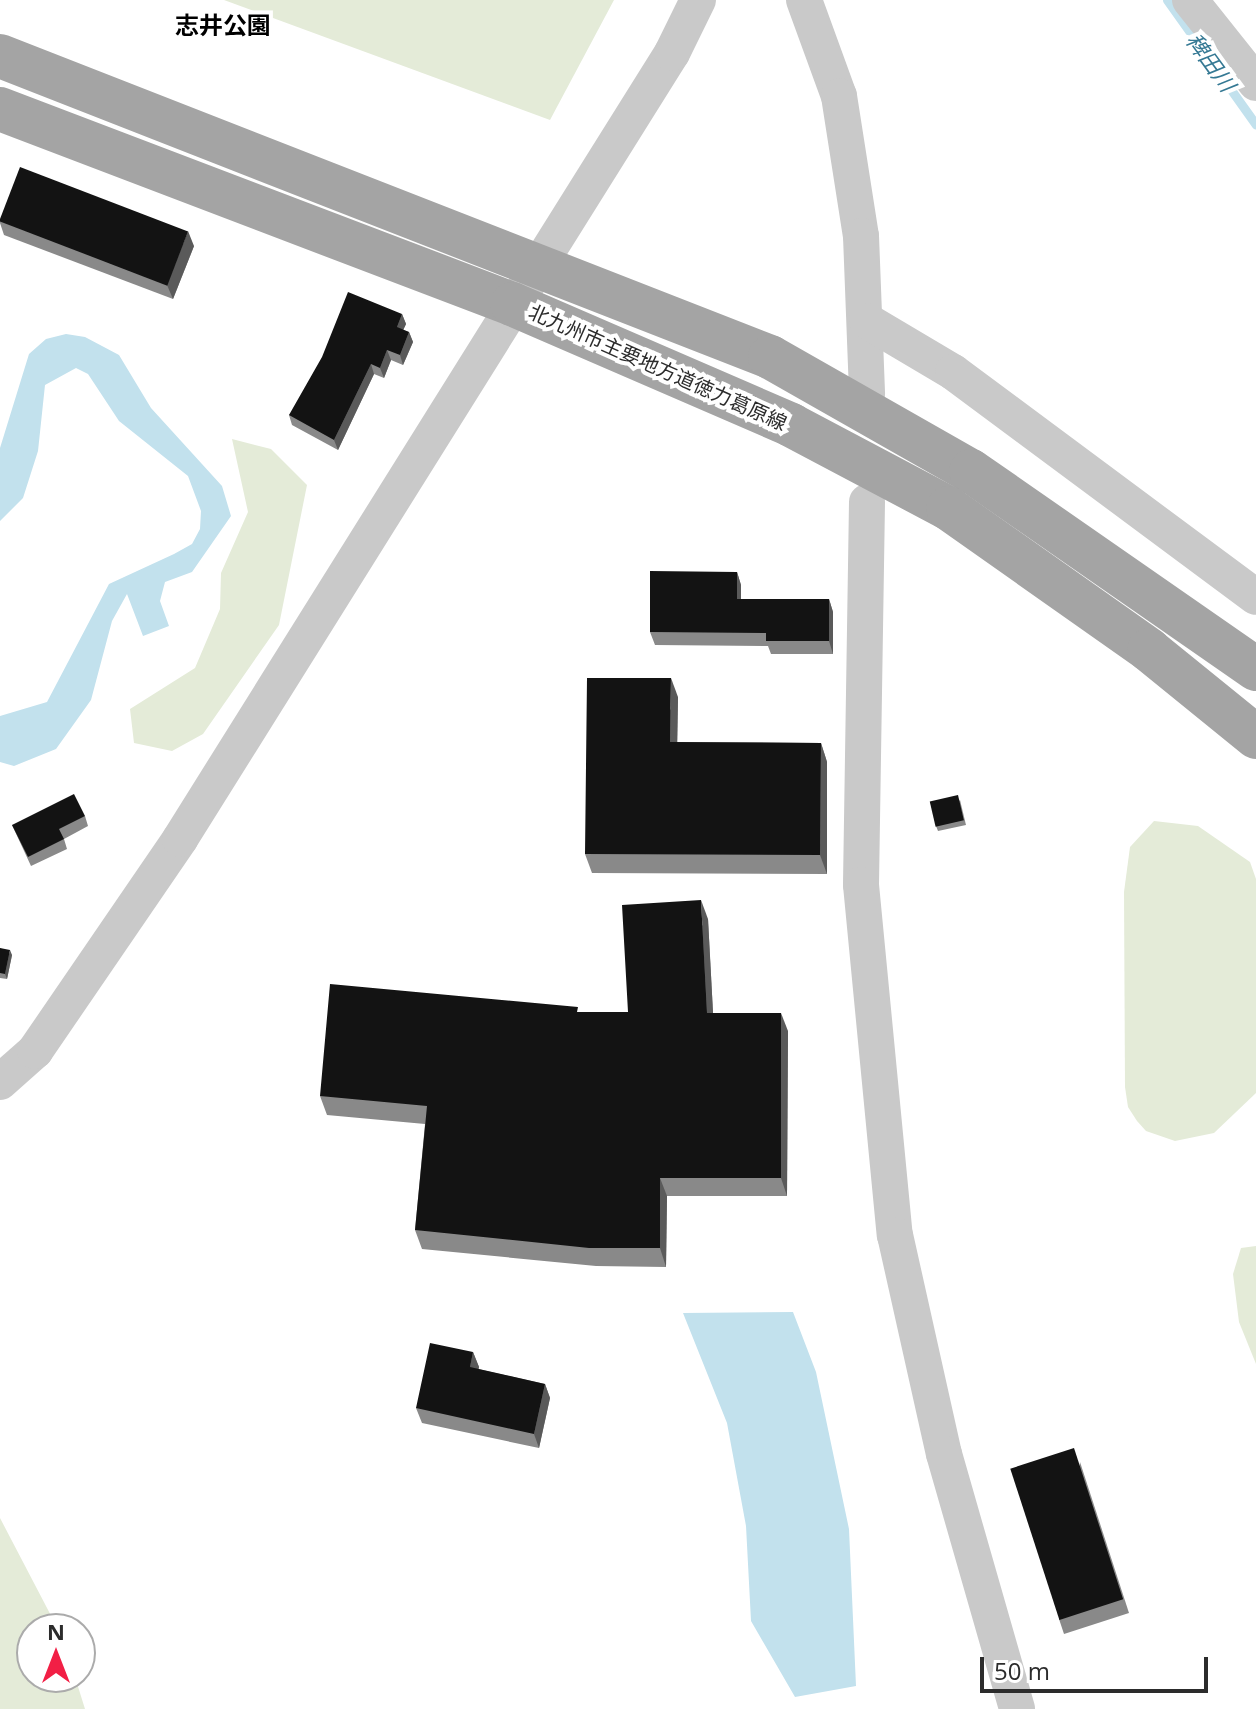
<!DOCTYPE html>
<html>
<head>
<meta charset="utf-8">
<style>
  body { margin:0 }
  #map { position:relative; width:1256px; height:1709px; overflow:hidden; background:#fff; font-family:"Open Sans","Noto Sans JP",sans-serif }
  div>[style] { position:absolute }
  .green>* { inset:0; background:#e4ebd8 }
  .water>* { inset:0; background:#c2e1ed }
  .stream>* { height:9px; margin:-4.5px; padding:0 4.5px; transform-origin:4.5px; border-radius:4.5px; background:#c2e1ed }
  .minor>* { height:36px; margin:-18px; padding:0 18px; transform-origin:18px; border-radius:18px; background:#c9c9c9 }
  .major>* { height:44px; margin:-22px; padding:0 22px; transform-origin:22px; border-radius:22px; background:#a4a4a4 }
  .wall>* { inset:0; background:#898989 }
  .shaded-wall>* { inset:0; background:#5a5a5a }
  .building>* { inset:0; background:#131313; transform-origin:0 0 }
  span { translate:-50% -50%; white-space:nowrap; text-align:center; line-height:1.15; -webkit-text-stroke:8px #fff; paint-order:stroke }
  .street-label { font-size:20px; color:#2c2c2c }
  .water-label { font-size:22px; color:#357994; font-style:italic }
  .quarter-label { font-size:24px; color:#000; font-weight:700 }
  .north { position:absolute; left:16px; top:1613px; width:80px; height:80px; box-sizing:border-box; background:#fff; border:2px solid #ababab; border-radius:50%; rotate:0deg; font-size:22px; font-weight:700; line-height:32px; text-align:center; color:#2c2c2c }
  .north::after { content:''; display:block; margin:auto; width:28px; height:36px; background:#f21f45; clip-path:polygon(50% 0,100% 100%,50% 72%,0 100%) }
  .scale { position:absolute; left:980px; top:1657px; width:228px; height:36px; box-sizing:border-box; border:4px solid #2c2c2c; border-top:0; padding-left:10px; font-size:24px; line-height:28px; white-space:nowrap; color:#2c2c2c; -webkit-text-stroke:6px #fff; paint-order:stroke }
</style>
</head>
<body>
<div id="map">
  <div class="green">
    <div style="clip-path:polygon(224px 0,614px 0,550px 120px)"></div>
    <div style="clip-path:polygon(232px 439px,271px 449px,307px 485px,279px 625px,203px 734px,172px 751px,134px 743px,130px 709px,195px 668px,220px 609px,221px 573px,248px 512px)"></div>
    <div style="clip-path:polygon(1154px 821px,1198px 826px,1250px 862px,1256px 879px,1256px 1093px,1214px 1133px,1175px 1141px,1146px 1131px,1137px 1121px,1128px 1107px,1125px 1087px,1124px 892px,1130px 847px)"></div>
    <div style="clip-path:polygon(1256px 1246px,1256px 1364px,1239px 1322px,1233px 1274px,1241px 1248px)"></div>
    <div style="clip-path:polygon(0 1518px,58px 1629px,32px 1629px,32px 1677px,75px 1677px,85px 1709px,0 1709px)"></div>
  </div>
  <div class="water">
    <div style="clip-path:polygon(66px 334px,85px 337px,119px 355px,151px 408px,222px 486px,231px 516px,192px 572px,165px 582px,160px 601px,169px 626px,143px 636px,127px 594px,112px 621px,91px 700px,56px 749px,14px 766px,0 762px,0 716px,47px 702px,109px 584px,174px 554px,192px 544px,200px 529px,201px 511px,188px 476px,119px 421px,88px 374px,76px 368px,45px 385px,38px 451px,23px 498px,0 521px,0 448px,29px 354px,46px 339px)"></div>
    <div style="clip-path:polygon(793px 1312px,816px 1372px,849px 1529px,856px 1686px,795px 1697px,751px 1621px,746px 1526px,727px 1423px,683px 1313px)"></div>
  </div>
  <div class="stream">
    <div style="left:1167px;top:0;width:153px;rotate:54.5deg"></div>
  </div>
  <div class="minor">
    <div style="left:804px;top:0;width:102px;rotate:70deg"></div>
    <div style="left:839px;top:96px;width:142px;rotate:81.1deg"></div>
    <div style="left:861px;top:236px;width:158px;rotate:87.8deg"></div>
    <div style="left:1190px;top:0;width:106px;rotate:51.5deg"></div>
    <div style="left:867px;top:321px;width:100px;rotate:30.7deg"></div>
    <div style="left:953px;top:372px;width:377px;rotate:36.6deg"></div>
    <div style="left:867px;top:502px;width:383px;rotate:90.9deg"></div>
    <div style="left:861px;top:885px;width:352px;rotate:84.5deg"></div>
    <div style="left:895px;top:1235px;width:224px;rotate:77.4deg"></div>
    <div style="left:944px;top:1454px;width:265px;rotate:74deg"></div>
    <div style="left:0;top:1082px;width:47px;rotate:-41.5deg"></div>
    <div style="left:35px;top:1051px;width:257px;rotate:-55.6deg"></div>
    <div style="left:180px;top:839px;width:927px;rotate:-57.96deg"></div>
    <div style="left:672px;top:53px;width:59px;rotate:-63.9deg"></div>
  </div>
  <div class="major">
    <div style="left:0;top:56px;width:827px;rotate:21.35deg"></div>
    <div style="left:770px;top:357px;width:231px;rotate:29.6deg"></div>
    <div style="left:971px;top:471px;width:347px;rotate:34.8deg"></div>
    <div style="left:0;top:109px;width:548px;rotate:20.85deg"></div>
    <div style="left:512px;top:304px;width:304px;rotate:23.4deg"></div>
    <div style="left:791px;top:425px;width:178px;rotate:27.9deg"></div>
    <div style="left:948px;top:508px;width:246px;rotate:35.2deg"></div>
    <div style="left:1149px;top:650px;width:138px;rotate:39.1deg"></div>
  </div>
  <div class="wall">
    <div style="clip-path:polygon(0 219px,194px 246px,173px 299px,4px 235px,0 223px)"></div>
    <div style="clip-path:polygon(402px 314px,406px 324px,403px 330px,409px 332px,413px 342px,403px 365px,391px 360px,384px 378px,374px 374px,338px 450px,292px 425px,289px 415px)"></div>
    <div style="clip-path:polygon(737px 572px,741px 585px,741px 599px,829px 599px,833px 612px,833px 654px,771px 654px,768px 646px,655px 645px,650px 632px)"></div>
    <div style="clip-path:polygon(678px 697px,677px 742px,821px 743px,827px 762px,827px 874px,592px 873px,585px 854px)"></div>
    <div style="clip-path:polygon(960px 800px,966px 825px,938px 831px,936px 826px)"></div>
    <div style="clip-path:polygon(85px 816px,88px 826px,64px 839px,67px 849px,31px 866px,12px 825px)"></div>
    <div style="clip-path:polygon(708px 919px,713px 1013px,788px 1031px,787px 1196px,667px 1196px,666px 1267px,596px 1266px,422px 1249px,415px 1230px,425px 1124px,327px 1115px,320px 1096px,579px 1012px,628px 1012px)"></div>
    <div style="clip-path:polygon(0 948px,12px 955px,7px 979px,0 978px)"></div>
    <div style="clip-path:polygon(473px 1352px,479px 1367px,478px 1369px,545px 1384px,550px 1398px,539px 1448px,422px 1423px,416px 1408px)"></div>
    <div style="clip-path:polygon(1080px 1462px,1129px 1613px,1064px 1634px,1059px 1619px)"></div>
  </div>
  <div class="shaded-wall">
    <div style="clip-path:polygon(188px 231px,194px 246px,173px 299px,167px 285px)"></div>
    <div style="clip-path:polygon(402px 314px,406px 324px,400px 337px,397px 327px)"></div>
    <div style="clip-path:polygon(409px 332px,413px 342px,403px 365px,400px 355px)"></div>
    <div style="clip-path:polygon(387px 350px,391px 360px,384px 378px,380px 368px)"></div>
    <div style="clip-path:polygon(371px 364px,374px 374px,338px 450px,334px 440px)"></div>
    <div style="clip-path:polygon(737px 572px,741px 585px,741px 612px,737px 599px)"></div>
    <div style="clip-path:polygon(829px 599px,833px 612px,833px 654px,829px 641px)"></div>
    <div style="clip-path:polygon(671px 678px,678px 697px,677px 761px,670px 742px)"></div>
    <div style="clip-path:polygon(821px 743px,827px 762px,827px 874px,820px 855px)"></div>
    <div style="clip-path:polygon(701px 900px,708px 919px,714px 1031px,707px 1013px)"></div>
    <div style="clip-path:polygon(10px 950px,12px 955px,7px 979px,5px 974px)"></div>
    <div style="clip-path:polygon(781px 1013px,788px 1031px,787px 1196px,781px 1178px)"></div>
    <div style="clip-path:polygon(660px 1178px,667px 1196px,666px 1267px,660px 1248px)"></div>
    <div style="clip-path:polygon(473px 1352px,479px 1367px,476px 1382px,470px 1367px)"></div>
    <div style="clip-path:polygon(545px 1384px,550px 1398px,539px 1448px,534px 1434px)"></div>
  </div>
  <div class="building">
    <div style="left:20px;top:167px;width:180px;height:58px;rotate:21deg"></div>
    <div style="clip-path:polygon(348px 292px,402px 314px,397px 327px,409px 332px,400px 355px,387px 350px,380px 368px,371px 364px,334px 440px,289px 415px,322px 357px)"></div>
    <div style="clip-path:polygon(650px 571px,737px 572px,737px 599px,829px 599px,829px 641px,766px 641px,766px 633px,650px 632px)"></div>
    <div style="clip-path:polygon(587px 678px,671px 678px,670px 742px,821px 743px,820px 855px,585px 854px)"></div>
    <div style="clip-path:polygon(74px 794px,85px 816px,59px 829px,64px 839px,28px 857px,12px 825px)"></div>
    <div style="left:958px;top:795px;width:26px;height:29px;rotate:77deg"></div>
    <div style="clip-path:polygon(701px 900px,707px 1013px,781px 1013px,781px 1178px,660px 1178px,660px 1248px,589px 1248px,415px 1230px,427px 1106px,320px 1096px,330px 984px,578px 1007px,577px 1012px,628px 1012px,622px 905px)"></div>
    <div style="clip-path:polygon(0 948px,10px 950px,5px 974px,0 973px)"></div>
    <div style="clip-path:polygon(430px 1343px,473px 1352px,470px 1367px,545px 1384px,534px 1434px,416px 1408px)"></div>
    <div style="left:1074px;top:1448px;width:159px;height:67px;rotate:72deg"></div>
  </div>
  <div class="street-label">
    <span style="left:658px;top:367px;rotate:24deg">北九州市主要地方道徳力葛原線</span>
  </div>
  <div class="water-label">
    <span style="left:1211px;top:62px;rotate:54deg">稗田川</span>
  </div>
  <div class="quarter-label">
    <span style="left:223px;top:25px">志井公園</span>
  </div>
  <div class="north">N</div>
  <div class="scale">50 m</div>
</div>
</body>
</html>
